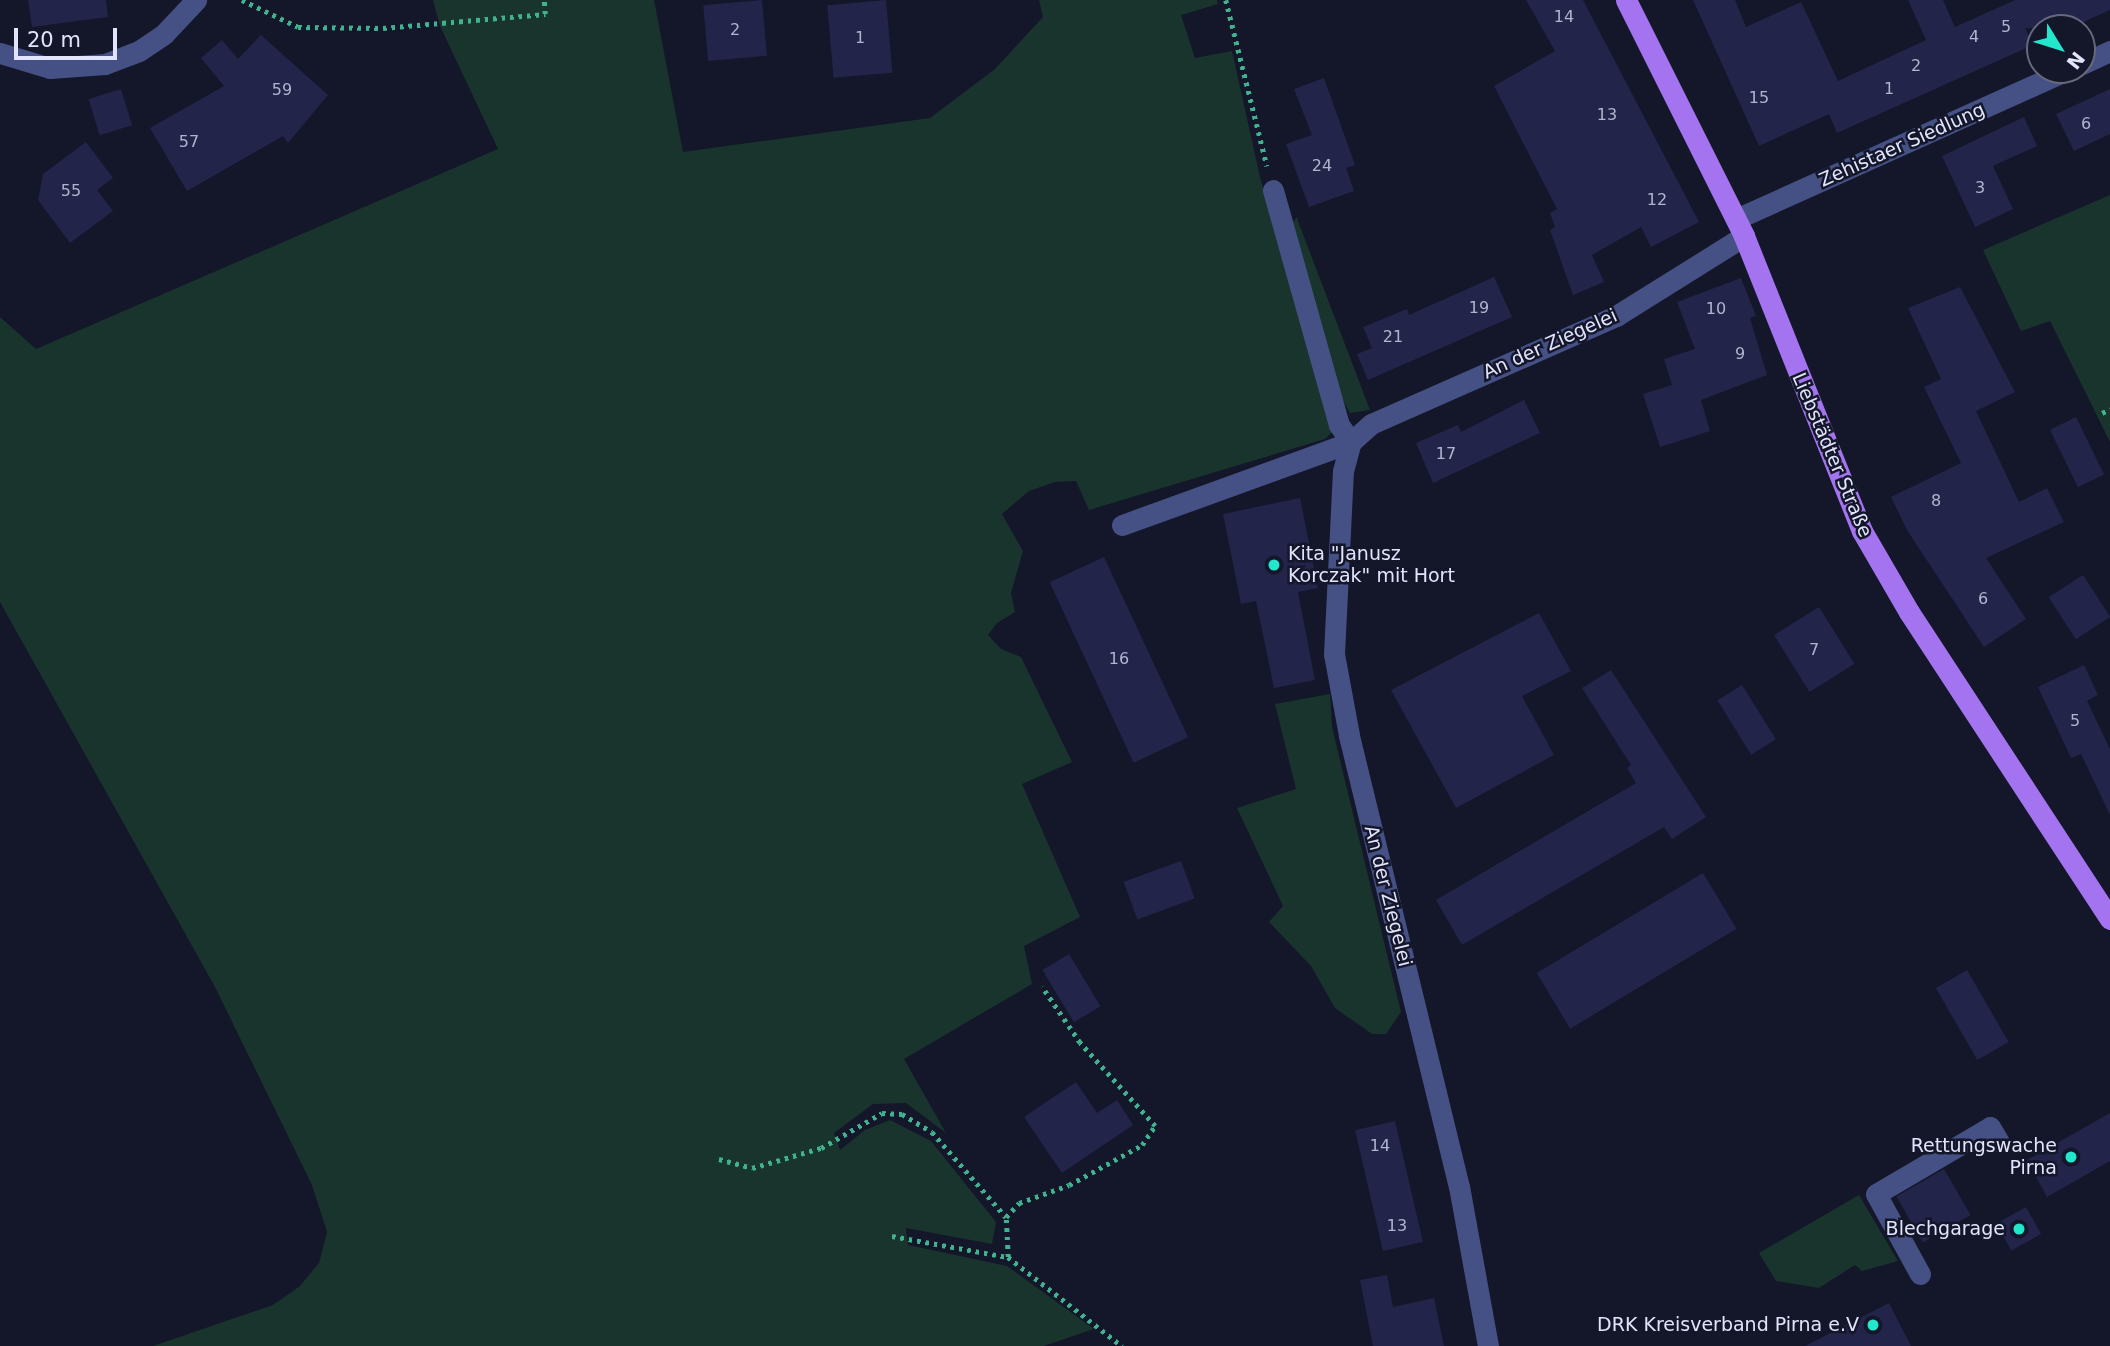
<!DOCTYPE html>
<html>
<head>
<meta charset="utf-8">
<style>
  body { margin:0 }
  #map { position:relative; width:2110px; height:1346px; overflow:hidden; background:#14162a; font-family:"DejaVu Sans",sans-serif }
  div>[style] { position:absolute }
  .green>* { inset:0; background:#18342c }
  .building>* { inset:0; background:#232449; transform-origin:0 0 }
  .path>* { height:4.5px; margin-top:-2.25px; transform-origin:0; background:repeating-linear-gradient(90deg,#3fb290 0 3.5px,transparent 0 8.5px) }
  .minor>* { height:21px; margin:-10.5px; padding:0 10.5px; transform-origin:10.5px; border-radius:10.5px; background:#455184 }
  .major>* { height:21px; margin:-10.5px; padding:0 10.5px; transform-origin:10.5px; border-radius:10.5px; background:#a474f0 }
  .dots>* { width:19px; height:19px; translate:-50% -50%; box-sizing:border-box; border:4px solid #14162a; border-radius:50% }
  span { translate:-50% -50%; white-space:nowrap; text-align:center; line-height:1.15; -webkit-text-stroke:5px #14162a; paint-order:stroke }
  .number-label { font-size:16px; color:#b2b4cf }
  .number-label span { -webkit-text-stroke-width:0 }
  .street-label { font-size:19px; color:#e1e4fc }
  .poi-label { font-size:19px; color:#e1e4fc }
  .left { translate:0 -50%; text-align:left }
  .right { translate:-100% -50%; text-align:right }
  .north { position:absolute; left:2026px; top:14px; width:70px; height:70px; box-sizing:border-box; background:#14162a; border:2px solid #66687e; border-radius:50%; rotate:128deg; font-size:19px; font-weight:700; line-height:28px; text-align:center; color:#e1e4fc }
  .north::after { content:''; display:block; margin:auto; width:24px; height:32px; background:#22e7cc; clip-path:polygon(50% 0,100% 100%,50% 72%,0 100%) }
  .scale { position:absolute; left:14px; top:28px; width:103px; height:32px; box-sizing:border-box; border:4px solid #e1e4fc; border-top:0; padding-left:9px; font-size:21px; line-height:24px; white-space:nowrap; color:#e1e4fc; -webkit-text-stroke:5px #14162a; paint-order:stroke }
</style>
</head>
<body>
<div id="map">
  <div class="green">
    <div style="clip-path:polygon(433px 0,654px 0,683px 152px,930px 118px,995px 69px,1043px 17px,1039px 0,1217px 0,1218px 4px,1181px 15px,1195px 58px,1232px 51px,1260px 177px,1334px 430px,1325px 439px,1089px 510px,1076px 481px,1055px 482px,1029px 491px,1002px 514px,1023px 551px,1011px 593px,1015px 612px,997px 623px,988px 635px,1001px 649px,1021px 657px,1072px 762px,1022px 784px,1080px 917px,1024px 946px,1032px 984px,904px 1059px,946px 1133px,906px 1103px,873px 1104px,834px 1133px,840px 1150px,865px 1130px,890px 1120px,931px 1141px,996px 1222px,992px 1244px,906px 1228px,908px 1245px,1007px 1266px,1094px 1329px,1044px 1346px,153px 1346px,273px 1305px,300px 1286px,319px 1263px,327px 1232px,312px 1185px,215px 987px,0 602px,0 317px,36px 349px,498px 149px,440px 26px)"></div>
    <div style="clip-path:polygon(2110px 195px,2110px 442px,2050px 321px,2021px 331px,1983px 250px)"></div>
    <div style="clip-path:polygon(1297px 217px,1298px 221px,1370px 410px,1350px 413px,1341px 397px,1292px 223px)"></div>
    <div style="clip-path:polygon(1330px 694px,1332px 727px,1401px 1012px,1386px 1034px,1372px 1034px,1335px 1008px,1311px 966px,1269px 922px,1283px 906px,1237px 808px,1296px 789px,1275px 704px)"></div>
    <div style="clip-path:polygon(1859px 1195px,1898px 1261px,1862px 1271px,1855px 1265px,1819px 1288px,1776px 1281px,1759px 1253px)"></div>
  </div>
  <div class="building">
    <div style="clip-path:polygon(28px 0,106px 0,108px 17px,32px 27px)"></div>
    <div style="left:762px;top:0;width:56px;height:59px;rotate:85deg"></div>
    <div style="left:886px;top:0;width:73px;height:59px;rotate:85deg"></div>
    <div style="clip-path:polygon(1526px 0,1583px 0,1699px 222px,1651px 247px,1641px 227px,1592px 255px,1604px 282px,1573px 295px,1550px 230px,1555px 227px,1550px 213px,1557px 209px,1494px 86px,1555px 51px)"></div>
    <div style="clip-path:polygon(1693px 0,1735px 0,1746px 27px,1801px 2px,1838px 81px,1926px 40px,1908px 0,1943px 0,1955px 27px,2015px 0,2110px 0,2110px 10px,2070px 28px,2025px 28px,2033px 45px,1837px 133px,1829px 114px,1759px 146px)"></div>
    <div style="clip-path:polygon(261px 35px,328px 95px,288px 143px,283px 136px,187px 191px,150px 128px,224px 86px,201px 58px,222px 40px,238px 59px)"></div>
    <div style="clip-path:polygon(1324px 78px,1355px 165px,1346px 168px,1354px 191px,1309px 207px,1286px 144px,1312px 135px,1294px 89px)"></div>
    <div style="left:121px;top:89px;width:38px;height:34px;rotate:73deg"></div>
    <div style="clip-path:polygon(2110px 89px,2110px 134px,2074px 151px,2056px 114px)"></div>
    <div style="clip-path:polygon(2024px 117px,2037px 146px,1993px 166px,2013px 209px,1975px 227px,1942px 156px)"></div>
    <div style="clip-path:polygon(86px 142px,113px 178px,97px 190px,113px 211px,70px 243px,38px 200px,43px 174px)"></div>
    <div style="clip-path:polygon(1494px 277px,1512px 317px,1368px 380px,1357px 354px,1372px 348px,1363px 327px,1407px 309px,1409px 315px)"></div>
    <div style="clip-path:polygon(1741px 278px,1756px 316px,1750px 318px,1767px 375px,1701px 400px,1710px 431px,1660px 447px,1643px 394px,1672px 385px,1664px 359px,1695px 349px,1677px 302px)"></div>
    <div style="clip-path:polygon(1960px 287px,2015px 392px,1976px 411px,2019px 502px,2047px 488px,2064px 522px,1986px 558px,2026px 619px,1984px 647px,1907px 530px,1891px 497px,1961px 463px,1924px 387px,1941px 379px,1908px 308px)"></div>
    <div style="clip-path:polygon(1524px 400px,1540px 433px,1433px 483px,1416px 443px,1458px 425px,1461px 432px)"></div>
    <div style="left:2076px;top:417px;width:64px;height:29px;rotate:64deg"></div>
    <div style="clip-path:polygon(1300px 498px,1318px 588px,1298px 592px,1315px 680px,1274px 688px,1256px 601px,1241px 604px,1223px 514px)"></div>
    <div style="left:1104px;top:557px;width:199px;height:60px;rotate:65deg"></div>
    <div style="left:2083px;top:575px;width:50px;height:41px;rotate:57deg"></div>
    <div style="left:1819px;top:607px;width:67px;height:53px;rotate:58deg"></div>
    <div style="clip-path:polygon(1539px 613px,1571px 671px,1522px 696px,1554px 755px,1456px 808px,1391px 690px)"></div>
    <div style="clip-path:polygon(2084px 665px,2098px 695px,2087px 701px,2110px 749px,2110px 815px,2081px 754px,2071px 758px,2038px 687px)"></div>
    <div style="clip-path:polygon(1611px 670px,1706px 817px,1672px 839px,1664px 827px,1462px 945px,1436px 900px,1636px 783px,1627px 768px,1631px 765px,1582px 688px)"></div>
    <div style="left:1742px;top:685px;width:64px;height:29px;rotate:58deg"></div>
    <div style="left:1181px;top:861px;width:40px;height:61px;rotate:70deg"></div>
    <div style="left:1703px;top:873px;width:65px;height:194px;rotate:59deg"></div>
    <div style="left:1069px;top:954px;width:61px;height:31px;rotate:59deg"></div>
    <div style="left:1967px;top:970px;width:83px;height:36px;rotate:60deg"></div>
    <div style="clip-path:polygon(1076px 1082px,1097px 1113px,1117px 1100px,1133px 1125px,1062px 1173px,1024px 1117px)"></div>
    <div style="clip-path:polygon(2110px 1113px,2110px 1161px,2047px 1197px,2027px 1160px)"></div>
    <div style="left:1395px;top:1121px;width:124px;height:41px;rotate:77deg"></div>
    <div style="left:1944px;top:1169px;width:53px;height:55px;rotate:60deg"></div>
    <div style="left:2026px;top:1207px;width:31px;height:34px;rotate:61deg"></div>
    <div style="clip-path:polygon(1387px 1275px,1393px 1307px,1434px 1298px,1444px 1346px,1373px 1346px,1360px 1280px)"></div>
    <div style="clip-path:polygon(1889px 1303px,1911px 1346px,1805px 1346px)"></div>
  </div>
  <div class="path">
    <div style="left:242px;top:0;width:62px;rotate:25.7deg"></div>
    <div style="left:298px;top:27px;width:85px;rotate:0.7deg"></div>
    <div style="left:383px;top:28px;width:163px;rotate:-4.9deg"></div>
    <div style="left:545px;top:14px;width:14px;rotate:-94deg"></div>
    <div style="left:1226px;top:0;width:171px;rotate:76.1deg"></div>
    <div style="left:2102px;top:413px;width:9px;rotate:-27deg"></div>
    <div style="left:719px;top:1159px;width:34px;rotate:15deg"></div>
    <div style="left:752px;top:1168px;width:72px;rotate:-16.2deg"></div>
    <div style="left:821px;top:1148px;width:70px;rotate:-29.8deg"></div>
    <div style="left:882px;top:1113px;width:20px;rotate:3deg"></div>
    <div style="left:902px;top:1114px;width:35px;rotate:31deg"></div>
    <div style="left:932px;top:1132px;width:113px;rotate:49deg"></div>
    <div style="left:892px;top:1236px;width:118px;rotate:10.3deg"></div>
    <div style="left:1008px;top:1257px;width:145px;rotate:38deg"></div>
    <div style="left:1008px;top:1257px;width:40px;rotate:-92.9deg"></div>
    <div style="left:1006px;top:1217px;width:19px;rotate:-47deg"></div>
    <div style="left:1019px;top:1203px;width:53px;rotate:-19.8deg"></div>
    <div style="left:1069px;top:1185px;width:83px;rotate:-28.7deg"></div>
    <div style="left:1142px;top:1145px;width:23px;rotate:-56deg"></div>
    <div style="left:1155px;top:1126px;width:112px;rotate:-132.1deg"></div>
    <div style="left:1080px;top:1043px;width:68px;rotate:-124.2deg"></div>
  </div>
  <div class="minor">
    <div style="left:0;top:53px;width:52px;rotate:16.7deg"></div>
    <div style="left:50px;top:68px;width:55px;rotate:-4.2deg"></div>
    <div style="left:105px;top:64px;width:36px;rotate:-21deg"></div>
    <div style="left:139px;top:51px;width:30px;rotate:-34deg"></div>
    <div style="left:164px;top:34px;width:47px;rotate:-46.7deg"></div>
    <div style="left:2082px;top:64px;width:31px;rotate:-25deg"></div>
    <div style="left:1736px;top:219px;width:364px;rotate:-24.2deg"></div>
    <div style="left:1122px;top:525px;width:244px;rotate:-19.9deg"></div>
    <div style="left:1351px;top:442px;width:21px;rotate:-125deg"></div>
    <div style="left:1339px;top:425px;width:244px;rotate:-105.7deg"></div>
    <div style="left:1920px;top:1274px;width:91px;rotate:-118.8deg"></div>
    <div style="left:1876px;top:1194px;width:132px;rotate:-30.4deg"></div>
    <div style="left:1990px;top:1127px;width:17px;rotate:59deg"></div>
    <div style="left:1488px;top:1346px;width:162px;rotate:-100.3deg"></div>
    <div style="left:1459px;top:1187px;width:465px;rotate:-103.7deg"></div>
    <div style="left:1349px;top:735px;width:82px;rotate:-100.5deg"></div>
    <div style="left:1334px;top:654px;width:183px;rotate:-87.2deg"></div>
    <div style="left:1343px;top:471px;width:30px;rotate:-75deg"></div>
    <div style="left:1351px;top:442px;width:27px;rotate:-42deg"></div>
    <div style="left:1371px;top:424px;width:268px;rotate:-23.8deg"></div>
    <div style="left:1616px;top:316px;width:151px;rotate:-32deg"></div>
  </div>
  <div class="major">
    <div style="left:1626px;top:0;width:264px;rotate:63.4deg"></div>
    <div style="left:1744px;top:236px;width:318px;rotate:68.2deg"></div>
    <div style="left:1862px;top:531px;width:94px;rotate:59.9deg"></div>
    <div style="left:1909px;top:612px;width:367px;rotate:56.8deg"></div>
  </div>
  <div class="dots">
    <div style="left:1274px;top:565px;background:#22e7cc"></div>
    <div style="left:2071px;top:1157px;background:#22e7cc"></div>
    <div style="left:2019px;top:1229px;background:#22e7cc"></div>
    <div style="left:1873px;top:1325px;background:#22e7cc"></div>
  </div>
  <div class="number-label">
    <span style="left:1564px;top:17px">14</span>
    <span style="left:2006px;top:27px">5</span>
    <span style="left:735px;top:30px">2</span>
    <span style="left:1974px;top:37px">4</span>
    <span style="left:860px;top:38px">1</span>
    <span style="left:1916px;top:66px">2</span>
    <span style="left:1889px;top:89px">1</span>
    <span style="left:282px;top:90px">59</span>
    <span style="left:1759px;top:98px">15</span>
    <span style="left:1607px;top:115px">13</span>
    <span style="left:2086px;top:124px">6</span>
    <span style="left:189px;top:142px">57</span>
    <span style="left:1322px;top:166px">24</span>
    <span style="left:1980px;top:188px">3</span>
    <span style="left:71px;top:191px">55</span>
    <span style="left:1657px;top:200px">12</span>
    <span style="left:1479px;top:308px">19</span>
    <span style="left:1716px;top:309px">10</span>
    <span style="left:1393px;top:337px">21</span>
    <span style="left:1740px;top:354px">9</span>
    <span style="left:1446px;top:454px">17</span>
    <span style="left:1936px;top:501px">8</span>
    <span style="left:1983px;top:599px">6</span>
    <span style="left:1814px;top:650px">7</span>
    <span style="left:1119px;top:659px">16</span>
    <span style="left:2075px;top:721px">5</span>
    <span style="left:1380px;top:1146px">14</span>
    <span style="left:1397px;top:1226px">13</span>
  </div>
  <div class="street-label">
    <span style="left:1902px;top:145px;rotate:-24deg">Zehistaer Siedlung</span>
    <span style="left:1550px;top:344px;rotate:-24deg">An der Ziegelei</span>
    <span style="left:1832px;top:455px;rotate:67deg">Liebstädter Straße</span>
    <span style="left:1388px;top:896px;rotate:76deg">An der Ziegelei</span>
  </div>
  <div class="poi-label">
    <span class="left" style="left:1288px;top:565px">Kita "Janusz<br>Korczak" mit Hort</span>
    <span class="right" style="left:2057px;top:1157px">Rettungswache<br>Pirna</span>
    <span class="right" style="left:2005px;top:1229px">Blechgarage</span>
    <span class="right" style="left:1859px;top:1325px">DRK Kreisverband Pirna e.V</span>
  </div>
  <div class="north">N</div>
  <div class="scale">20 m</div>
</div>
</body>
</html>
